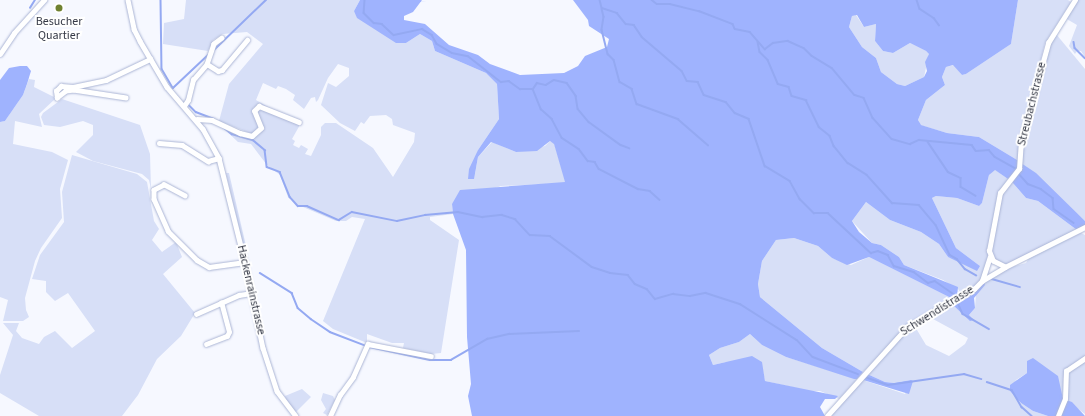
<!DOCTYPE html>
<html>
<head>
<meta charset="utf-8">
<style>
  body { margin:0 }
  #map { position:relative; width:1085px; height:416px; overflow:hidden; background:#f6f8ff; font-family:"Source Sans 3",sans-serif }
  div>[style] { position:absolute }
  .green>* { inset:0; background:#d7dff7 }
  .forest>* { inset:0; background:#9fb3fe }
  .stream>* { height:1.5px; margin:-0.75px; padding:0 0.75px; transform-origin:0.75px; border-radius:0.75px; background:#94a9f2 }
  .roads { filter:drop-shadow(0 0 1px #abb5d5) drop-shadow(0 0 1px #abb5d5) }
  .street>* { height:4.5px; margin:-2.25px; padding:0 2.25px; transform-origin:2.25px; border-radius:2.25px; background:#fff }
  .dots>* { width:11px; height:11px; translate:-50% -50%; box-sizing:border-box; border:2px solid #fff; border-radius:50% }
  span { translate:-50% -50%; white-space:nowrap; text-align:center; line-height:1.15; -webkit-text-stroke:4px #fff; paint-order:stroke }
  .poi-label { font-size:12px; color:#353946 }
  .street-label { font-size:12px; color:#353946 }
</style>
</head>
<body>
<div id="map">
  <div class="green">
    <div style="clip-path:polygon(186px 0,360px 0,354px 11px,406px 43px,420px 34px,432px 41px,435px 51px,486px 73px,497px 84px,499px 119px,478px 150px,474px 179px,478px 157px,492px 142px,516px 152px,545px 146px,550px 141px,554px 143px,566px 183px,501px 186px,452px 204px,453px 214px,430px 217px,430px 220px,459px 240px,441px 353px,431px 354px,403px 348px,404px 343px,392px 343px,367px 334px,367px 343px,333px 329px,323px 321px,365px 219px,352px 217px,346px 221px,336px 221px,296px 204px,288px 197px,280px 175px,267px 165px,251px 144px,238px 142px,219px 124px,252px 136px,256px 136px,262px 126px,255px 113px,258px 107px,301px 123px,292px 139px,295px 141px,293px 145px,299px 148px,301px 145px,308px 149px,305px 154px,311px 156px,321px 135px,321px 127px,325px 123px,336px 123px,373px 148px,393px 177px,414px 142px,415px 133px,393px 125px,392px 119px,386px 115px,370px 116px,364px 124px,361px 122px,355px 131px,340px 123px,321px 105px,328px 83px,336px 87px,349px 76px,349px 68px,338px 64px,328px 78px,318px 100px,316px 102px,315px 97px,311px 98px,304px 109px,293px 100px,295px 95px,286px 89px,278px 86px,276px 89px,263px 83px,256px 100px,268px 107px,258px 105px,253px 108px,260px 127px,252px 134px,219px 121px,229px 84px,263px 44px,247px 32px,223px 34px,213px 40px,208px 51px,163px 44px,164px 23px,184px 19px)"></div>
    <div style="clip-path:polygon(1018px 0,1068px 0,1071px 2px,1045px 43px,1020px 142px,1019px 161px,979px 137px,947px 133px,920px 125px,918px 120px,926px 100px,945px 85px,942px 77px,946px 67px,954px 65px,962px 75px,966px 74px,1011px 44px)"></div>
    <div style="clip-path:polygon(1076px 0,1085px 0,1085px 57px,1081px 51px,1077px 51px,1075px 54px,1069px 46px,1077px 25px,1065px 18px)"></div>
    <div style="clip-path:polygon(856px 15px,864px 27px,876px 24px,875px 41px,883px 51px,893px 53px,910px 43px,926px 51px,929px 54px,924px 77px,905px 86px,897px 84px,881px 72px,876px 58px,862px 47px,849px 27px,852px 16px)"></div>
    <div style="clip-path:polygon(1056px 34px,1085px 69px,1085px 221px,1021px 163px,1021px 150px,1051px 41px)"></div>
    <div style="clip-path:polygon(29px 79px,35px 80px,34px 87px,56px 98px,39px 114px,42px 127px,15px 121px,13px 144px,52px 152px,68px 160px,60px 189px,62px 218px,41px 248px,35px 261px,25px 298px,26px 310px,29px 317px,23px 321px,3px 321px,8px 300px,0 297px,0 122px,5px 121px,23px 95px)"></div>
    <div style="clip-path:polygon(62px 99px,140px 125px,150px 154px,151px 189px,149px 180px,142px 174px,93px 161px,76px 152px,93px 135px,93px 125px,83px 121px,60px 127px,44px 125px,41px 117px,43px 113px)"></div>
    <div style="clip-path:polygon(72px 155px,137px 174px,147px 182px,154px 221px,159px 229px,152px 240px,162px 252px,176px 242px,182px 257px,163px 274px,195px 313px,181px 336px,157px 359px,138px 395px,122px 416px,39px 416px,0 393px,0 375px,13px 335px,3px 323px,19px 323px,16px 331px,22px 338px,39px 344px,44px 337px,55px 331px,72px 348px,95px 331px,68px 293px,55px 301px,46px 292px,46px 281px,32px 279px,40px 255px,64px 222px,62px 192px)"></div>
    <div style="clip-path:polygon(994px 169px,1008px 179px,1003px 186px,987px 261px,981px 279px,974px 287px,957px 297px,959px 290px,943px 280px,904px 265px,899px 257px,881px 245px,872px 243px,852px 221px,866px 202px,890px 220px,921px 232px,939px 244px,948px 257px,980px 266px,956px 248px,932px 198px,936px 196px,957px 198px,979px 206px,982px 203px,989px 175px)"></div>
    <div style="clip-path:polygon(226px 173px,229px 173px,246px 246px,243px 244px)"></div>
    <div style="clip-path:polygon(1012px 182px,1026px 198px,1038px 201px,1077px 230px,1008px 265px,1001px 265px,992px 257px,991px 248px,1001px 193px)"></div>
    <div style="clip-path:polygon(1079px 232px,1085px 235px,1085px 356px,1066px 369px,1063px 379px,1064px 398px,1027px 361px,1027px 373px,1016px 380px,1010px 391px,1021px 403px,1033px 411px,1048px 416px,828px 416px,860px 379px,905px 394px,911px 380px,894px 383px,885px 382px,865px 373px,902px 333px,914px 325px,926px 345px,949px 356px,965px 344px,968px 338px,933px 319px,938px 312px,952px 304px,973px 318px,969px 315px,975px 308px,976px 294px,985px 285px,984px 281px,1008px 268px,1026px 263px,1029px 258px)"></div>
    <div style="clip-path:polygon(794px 238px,818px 246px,832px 258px,851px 265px,869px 257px,953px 299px,905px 328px,863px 372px,822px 348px,760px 297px,758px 284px,762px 261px,776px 240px)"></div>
    <div style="clip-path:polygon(750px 334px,762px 345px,786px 357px,857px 379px,839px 399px,820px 391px,810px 391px,765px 381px,763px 371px,726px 362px,713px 365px,709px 355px,720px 348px,739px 342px)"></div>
    <div style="clip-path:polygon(1085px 359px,1085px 414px,1066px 400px,1068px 371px)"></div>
    <div style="clip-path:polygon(302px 389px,311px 397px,295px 413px,287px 404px,285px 396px)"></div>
    <div style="clip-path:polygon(323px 393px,333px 396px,335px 400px,327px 415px,323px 413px,326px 409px,321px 400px)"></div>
  </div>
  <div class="forest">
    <div style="clip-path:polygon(evenodd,360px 0,422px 0,413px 12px,404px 16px,404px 20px,425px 24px,449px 45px,478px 55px,490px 64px,520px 75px,564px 73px,578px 66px,585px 56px,607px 47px,609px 39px,589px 26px,588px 20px,573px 0,1018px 0,1011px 44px,966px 74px,962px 75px,953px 65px,946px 67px,942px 77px,945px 85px,926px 100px,918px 120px,921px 125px,947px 133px,979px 137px,1019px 161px,1019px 167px,1008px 179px,995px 170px,989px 175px,982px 203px,979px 206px,957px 198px,936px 196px,932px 198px,956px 248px,980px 266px,977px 271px,948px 257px,939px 244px,921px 232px,890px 220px,866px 202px,852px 221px,859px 232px,872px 243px,881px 245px,899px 257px,904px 265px,958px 287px,957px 297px,953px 299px,869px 257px,847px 265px,832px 258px,818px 246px,794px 238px,776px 240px,762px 261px,758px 284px,760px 297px,822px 348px,863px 372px,857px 379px,854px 379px,786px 357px,762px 345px,750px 334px,739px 342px,720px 348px,709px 355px,713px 365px,752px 356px,762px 362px,765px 381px,838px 396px,835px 399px,825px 399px,820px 407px,825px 416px,472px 416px,468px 396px,471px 384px,467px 337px,466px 250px,453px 214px,452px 204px,460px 190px,565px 182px,554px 144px,550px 141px,537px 151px,516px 152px,491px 142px,478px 157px,474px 179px,468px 179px,469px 169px,478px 150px,499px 119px,497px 84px,486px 73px,435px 51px,432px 41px,420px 34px,406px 43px,396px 43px,357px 18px,354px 11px,360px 0,857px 15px,864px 27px,876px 24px,875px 41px,883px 51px,893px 53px,910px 43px,926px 51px,929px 54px,925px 62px,927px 71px,924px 77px,905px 86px,897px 84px,881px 72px,876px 58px,862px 47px,849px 27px,852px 16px,857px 15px)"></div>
    <div style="clip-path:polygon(20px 66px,27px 66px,31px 71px,27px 84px,23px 95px,5px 121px,0 122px,0 80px,9px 68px)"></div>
    <div style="clip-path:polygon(1021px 163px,1036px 173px,1085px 221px,1085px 226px,1077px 230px,1038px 201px,1026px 198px,1012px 182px,1020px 172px)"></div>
    <div style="clip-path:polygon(984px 281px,985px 285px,974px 298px,975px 308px,969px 315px,974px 320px,970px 321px,952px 304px)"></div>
    <div style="clip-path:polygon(1033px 358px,1058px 376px,1063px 399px,1072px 402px,1085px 416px,1048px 416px,1033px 411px,1021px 403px,1010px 391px,1010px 385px,1027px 373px,1027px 361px)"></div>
    <div style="clip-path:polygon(865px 373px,885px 382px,894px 383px,911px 380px,913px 381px,909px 394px,860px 379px)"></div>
  </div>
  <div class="stream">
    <div style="left:161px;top:0;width:69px;rotate:89.2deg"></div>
    <div style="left:162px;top:69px;width:22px;rotate:60deg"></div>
    <div style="left:173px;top:88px;width:48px;rotate:-43.3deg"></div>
    <div style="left:365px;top:0;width:13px;rotate:94deg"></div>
    <div style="left:364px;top:13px;width:14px;rotate:45deg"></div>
    <div style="left:374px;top:23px;width:8px;rotate:7deg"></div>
    <div style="left:382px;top:24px;width:16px;rotate:43deg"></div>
    <div style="left:394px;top:35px;width:29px;rotate:-12deg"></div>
    <div style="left:422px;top:29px;width:12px;rotate:31deg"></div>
    <div style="left:432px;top:35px;width:10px;rotate:61deg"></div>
    <div style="left:437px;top:44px;width:17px;rotate:31deg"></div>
    <div style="left:452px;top:53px;width:16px;rotate:11deg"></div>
    <div style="left:468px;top:56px;width:42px;rotate:38.2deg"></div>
    <div style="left:501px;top:82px;width:8px;rotate:-7deg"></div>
    <div style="left:509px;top:81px;width:14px;rotate:36deg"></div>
    <div style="left:520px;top:89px;width:13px"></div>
    <div style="left:600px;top:0;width:8px;rotate:76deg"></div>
    <div style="left:602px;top:8px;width:16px;rotate:18deg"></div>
    <div style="left:617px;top:13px;width:14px;rotate:51deg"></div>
    <div style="left:626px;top:24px;width:8px;rotate:7deg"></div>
    <div style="left:634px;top:25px;width:14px;rotate:56deg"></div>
    <div style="left:642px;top:37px;width:52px;rotate:40.4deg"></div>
    <div style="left:682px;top:71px;width:11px;rotate:63deg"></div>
    <div style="left:687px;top:81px;width:11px;rotate:5deg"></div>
    <div style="left:698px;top:82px;width:14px;rotate:65deg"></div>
    <div style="left:704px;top:95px;width:23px;rotate:18deg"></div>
    <div style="left:726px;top:102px;width:14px;rotate:51deg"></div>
    <div style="left:735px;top:113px;width:15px;rotate:23deg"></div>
    <div style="left:749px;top:119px;width:50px;rotate:71.2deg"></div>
    <div style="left:765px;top:166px;width:29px;rotate:31deg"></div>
    <div style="left:790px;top:181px;width:21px;rotate:61deg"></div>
    <div style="left:800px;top:199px;width:20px;rotate:45deg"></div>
    <div style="left:814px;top:213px;width:14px"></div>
    <div style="left:828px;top:213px;width:59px;rotate:42.9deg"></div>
    <div style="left:871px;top:253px;width:7px;rotate:-16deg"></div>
    <div style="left:878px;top:251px;width:11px;rotate:22deg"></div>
    <div style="left:888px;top:255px;width:13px;rotate:61deg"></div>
    <div style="left:894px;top:266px;width:21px;rotate:17deg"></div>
    <div style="left:914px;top:272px;width:18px;rotate:38deg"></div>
    <div style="left:928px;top:283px;width:7px;rotate:-16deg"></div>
    <div style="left:935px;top:281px;width:24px;rotate:35deg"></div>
    <div style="left:652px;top:0;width:6px;rotate:39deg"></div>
    <div style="left:657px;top:4px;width:13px"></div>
    <div style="left:670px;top:4px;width:30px;rotate:14deg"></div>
    <div style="left:699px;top:11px;width:36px;rotate:21deg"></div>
    <div style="left:733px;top:24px;width:5px;rotate:68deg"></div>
    <div style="left:735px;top:29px;width:15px;rotate:11deg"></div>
    <div style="left:750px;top:32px;width:23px;rotate:49deg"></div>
    <div style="left:765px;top:49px;width:10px;rotate:-37deg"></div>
    <div style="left:773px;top:43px;width:15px;rotate:-8deg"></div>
    <div style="left:788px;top:41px;width:17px;rotate:24deg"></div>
    <div style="left:804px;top:48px;width:11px;rotate:45deg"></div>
    <div style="left:812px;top:56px;width:23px;rotate:31deg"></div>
    <div style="left:832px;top:68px;width:35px;rotate:50deg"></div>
    <div style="left:855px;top:95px;width:9px;rotate:18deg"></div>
    <div style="left:864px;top:98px;width:22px;rotate:66deg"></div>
    <div style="left:873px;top:118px;width:28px;rotate:48deg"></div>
    <div style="left:892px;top:139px;width:19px;rotate:16deg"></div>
    <div style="left:910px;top:144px;width:10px;rotate:-24deg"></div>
    <div style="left:919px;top:140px;width:53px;rotate:5.4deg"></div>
    <div style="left:972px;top:145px;width:7px;rotate:56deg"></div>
    <div style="left:976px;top:151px;width:13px;rotate:-4deg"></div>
    <div style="left:989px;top:150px;width:9px;rotate:49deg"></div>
    <div style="left:995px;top:157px;width:23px;rotate:29deg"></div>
    <div style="left:917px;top:0;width:9px;rotate:72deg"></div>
    <div style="left:920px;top:9px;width:17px;rotate:33deg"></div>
    <div style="left:934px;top:18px;width:9px;rotate:54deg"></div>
    <div style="left:30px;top:8px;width:9px;rotate:-58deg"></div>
    <div style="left:602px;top:9px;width:8px;rotate:76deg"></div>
    <div style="left:604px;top:17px;width:13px;rotate:99deg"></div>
    <div style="left:602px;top:30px;width:25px;rotate:76deg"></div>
    <div style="left:608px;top:54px;width:8px;rotate:45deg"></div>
    <div style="left:614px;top:60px;width:23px;rotate:75deg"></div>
    <div style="left:620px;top:82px;width:14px;rotate:30deg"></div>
    <div style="left:632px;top:89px;width:16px;rotate:72deg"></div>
    <div style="left:637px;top:104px;width:44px;rotate:20.1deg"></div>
    <div style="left:678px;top:119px;width:40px;rotate:41deg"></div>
    <div style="left:758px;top:42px;width:10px;rotate:79deg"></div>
    <div style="left:760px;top:52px;width:11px;rotate:45deg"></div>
    <div style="left:768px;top:60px;width:26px;rotate:67deg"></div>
    <div style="left:778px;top:84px;width:11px;rotate:15deg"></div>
    <div style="left:789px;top:87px;width:9px;rotate:72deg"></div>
    <div style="left:792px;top:96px;width:15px;rotate:16deg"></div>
    <div style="left:806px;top:100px;width:30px;rotate:64deg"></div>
    <div style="left:819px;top:127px;width:14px;rotate:39deg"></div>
    <div style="left:830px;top:136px;width:11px;rotate:68deg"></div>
    <div style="left:834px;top:146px;width:22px;rotate:51deg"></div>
    <div style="left:848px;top:163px;width:22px;rotate:32deg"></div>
    <div style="left:867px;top:175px;width:38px;rotate:48deg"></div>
    <div style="left:892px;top:203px;width:27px;rotate:4deg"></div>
    <div style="left:919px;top:205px;width:26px;rotate:50deg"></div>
    <div style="left:936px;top:225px;width:33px;rotate:65deg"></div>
    <div style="left:950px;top:255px;width:8px;rotate:30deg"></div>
    <div style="left:957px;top:259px;width:13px;rotate:51deg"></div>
    <div style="left:965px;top:269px;width:13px;rotate:29deg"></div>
    <div style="left:1074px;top:42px;width:6px;rotate:81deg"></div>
    <div style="left:1075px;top:48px;width:14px;rotate:45deg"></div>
    <div style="left:214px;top:50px;width:72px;rotate:-43.9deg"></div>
    <div style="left:533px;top:89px;width:22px;rotate:68deg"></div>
    <div style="left:541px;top:109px;width:15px;rotate:42deg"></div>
    <div style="left:552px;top:119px;width:21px;rotate:62deg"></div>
    <div style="left:562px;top:138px;width:20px;rotate:33deg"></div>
    <div style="left:579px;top:149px;width:15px;rotate:53deg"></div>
    <div style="left:588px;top:161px;width:7px;rotate:8deg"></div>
    <div style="left:595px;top:162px;width:8px;rotate:60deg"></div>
    <div style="left:599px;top:169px;width:44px;rotate:27.1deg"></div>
    <div style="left:638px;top:189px;width:12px;rotate:9deg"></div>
    <div style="left:650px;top:191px;width:13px;rotate:42deg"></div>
    <div style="left:533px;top:89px;width:7px;rotate:-56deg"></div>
    <div style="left:537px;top:83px;width:9px;rotate:13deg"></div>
    <div style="left:546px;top:85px;width:9px;rotate:-32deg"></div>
    <div style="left:554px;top:80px;width:13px;rotate:13deg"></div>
    <div style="left:567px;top:83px;width:16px;rotate:55deg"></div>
    <div style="left:576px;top:96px;width:13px;rotate:81deg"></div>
    <div style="left:578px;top:109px;width:17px;rotate:50deg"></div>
    <div style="left:589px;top:122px;width:39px;rotate:36deg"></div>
    <div style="left:621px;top:145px;width:9px;rotate:21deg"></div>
    <div style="left:189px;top:105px;width:10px;rotate:45deg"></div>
    <div style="left:196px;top:112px;width:19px;rotate:21deg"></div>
    <div style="left:222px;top:126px;width:13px;rotate:39deg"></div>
    <div style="left:232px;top:134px;width:22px;rotate:16deg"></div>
    <div style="left:253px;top:140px;width:16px;rotate:40deg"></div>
    <div style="left:265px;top:150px;width:17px;rotate:83deg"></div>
    <div style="left:267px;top:167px;width:14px;rotate:21deg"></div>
    <div style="left:280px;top:172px;width:27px;rotate:68deg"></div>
    <div style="left:290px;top:197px;width:12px;rotate:48deg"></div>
    <div style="left:298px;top:206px;width:9px"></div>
    <div style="left:307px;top:206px;width:35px;rotate:24deg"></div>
    <div style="left:339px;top:220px;width:15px;rotate:-32deg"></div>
    <div style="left:352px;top:212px;width:46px;rotate:11.3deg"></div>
    <div style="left:397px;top:221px;width:29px;rotate:-12deg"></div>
    <div style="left:425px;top:215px;width:33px;rotate:-5deg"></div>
    <div style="left:458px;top:212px;width:25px;rotate:12deg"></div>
    <div style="left:482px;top:217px;width:20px;rotate:-6deg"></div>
    <div style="left:502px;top:215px;width:14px;rotate:17deg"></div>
    <div style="left:515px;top:219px;width:22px;rotate:47deg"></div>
    <div style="left:530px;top:235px;width:20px;rotate:3deg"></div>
    <div style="left:550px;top:236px;width:52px;rotate:36.4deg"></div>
    <div style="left:592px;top:267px;width:19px;rotate:18deg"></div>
    <div style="left:610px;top:273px;width:18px;rotate:6deg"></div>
    <div style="left:628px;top:275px;width:11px;rotate:52deg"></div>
    <div style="left:635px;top:284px;width:13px;rotate:23deg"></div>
    <div style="left:647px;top:289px;width:13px;rotate:51deg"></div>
    <div style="left:655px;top:299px;width:19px;rotate:-16deg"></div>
    <div style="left:673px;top:294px;width:17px;rotate:7deg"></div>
    <div style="left:690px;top:296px;width:16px;rotate:-11deg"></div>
    <div style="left:706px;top:293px;width:36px;rotate:18deg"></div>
    <div style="left:740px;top:304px;width:67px;rotate:32.3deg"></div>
    <div style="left:797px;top:340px;width:23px;rotate:47deg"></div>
    <div style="left:813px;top:357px;width:48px;rotate:20.7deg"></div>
    <div style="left:928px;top:142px;width:36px;rotate:56deg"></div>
    <div style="left:948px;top:172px;width:14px;rotate:25deg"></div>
    <div style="left:961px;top:178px;width:9px;rotate:90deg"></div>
    <div style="left:961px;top:187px;width:17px;rotate:31deg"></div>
    <div style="left:1020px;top:175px;width:12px;rotate:48deg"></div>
    <div style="left:1028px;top:184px;width:14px;rotate:21deg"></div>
    <div style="left:1041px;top:189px;width:15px;rotate:37deg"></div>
    <div style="left:1053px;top:198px;width:11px;rotate:85deg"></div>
    <div style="left:1054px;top:209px;width:24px;rotate:35deg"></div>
    <div style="left:260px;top:273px;width:38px;rotate:32deg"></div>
    <div style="left:292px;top:293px;width:16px;rotate:68deg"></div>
    <div style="left:298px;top:308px;width:17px;rotate:40deg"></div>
    <div style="left:311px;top:319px;width:23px;rotate:34deg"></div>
    <div style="left:330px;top:332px;width:39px;rotate:21deg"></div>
    <div style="left:992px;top:279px;width:29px;rotate:16deg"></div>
    <div style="left:958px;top:303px;width:12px;rotate:66deg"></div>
    <div style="left:963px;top:314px;width:30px;rotate:30deg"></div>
    <div style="left:370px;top:347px;width:61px;rotate:12.2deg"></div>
    <div style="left:430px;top:360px;width:21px"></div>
    <div style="left:451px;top:360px;width:42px;rotate:-30.3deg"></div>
    <div style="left:487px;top:339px;width:23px;rotate:-13deg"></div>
    <div style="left:509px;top:334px;width:70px;rotate:-2.5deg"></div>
    <div style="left:865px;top:377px;width:24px;rotate:19deg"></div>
    <div style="left:888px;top:385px;width:77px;rotate:-8.2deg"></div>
    <div style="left:964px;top:374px;width:18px;rotate:16deg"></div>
    <div style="left:987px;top:382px;width:26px;rotate:18deg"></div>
    <div style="left:1012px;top:390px;width:20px;rotate:60deg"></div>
    <div style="left:1022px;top:407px;width:13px;rotate:42deg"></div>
  </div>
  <div class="roads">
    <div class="street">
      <div style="left:128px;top:0;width:30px;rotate:78deg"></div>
      <div style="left:134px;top:29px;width:13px;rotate:63deg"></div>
      <div style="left:140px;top:41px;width:53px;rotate:59.6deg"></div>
      <div style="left:167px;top:87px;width:55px;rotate:49.4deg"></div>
      <div style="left:203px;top:129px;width:33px;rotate:61deg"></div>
      <div style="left:219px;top:158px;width:107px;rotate:76deg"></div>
      <div style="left:245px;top:262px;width:88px;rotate:78.2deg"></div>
      <div style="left:263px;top:348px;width:45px;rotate:72deg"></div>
      <div style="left:277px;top:391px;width:31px;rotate:53deg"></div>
      <div style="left:222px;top:38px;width:10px;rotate:143deg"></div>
      <div style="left:214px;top:44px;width:21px;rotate:109deg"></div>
      <div style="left:207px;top:64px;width:13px;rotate:32deg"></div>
      <div style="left:218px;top:71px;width:4px;rotate:-14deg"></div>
      <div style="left:222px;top:70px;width:39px;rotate:-50deg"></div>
      <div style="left:0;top:54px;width:25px;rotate:-56deg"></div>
      <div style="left:14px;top:33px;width:45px;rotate:-47.7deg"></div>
      <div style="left:126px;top:98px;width:53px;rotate:-171.3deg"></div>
      <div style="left:74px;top:90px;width:8px;rotate:173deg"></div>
      <div style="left:66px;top:91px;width:11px;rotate:142deg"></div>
      <div style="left:57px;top:98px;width:7px;rotate:-98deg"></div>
      <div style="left:56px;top:91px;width:7px;rotate:-45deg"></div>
      <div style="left:61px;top:86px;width:12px;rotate:5deg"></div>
      <div style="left:73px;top:87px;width:34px;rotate:-12deg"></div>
      <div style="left:106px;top:80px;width:49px;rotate:-25.5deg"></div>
      <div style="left:184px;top:106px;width:7px;rotate:-56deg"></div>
      <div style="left:188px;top:100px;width:21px;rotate:-76deg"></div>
      <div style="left:193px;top:80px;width:21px;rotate:-49deg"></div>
      <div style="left:197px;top:119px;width:15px;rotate:4deg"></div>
      <div style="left:212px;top:120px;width:31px;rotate:25deg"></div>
      <div style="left:240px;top:133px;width:12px;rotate:14deg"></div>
      <div style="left:252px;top:136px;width:12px;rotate:-42deg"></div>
      <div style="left:261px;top:128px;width:18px;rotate:-112deg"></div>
      <div style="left:254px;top:111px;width:7px;rotate:-45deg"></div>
      <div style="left:259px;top:106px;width:43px;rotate:21.8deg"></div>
      <div style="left:159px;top:143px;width:23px;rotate:5deg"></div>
      <div style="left:182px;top:145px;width:31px;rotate:32deg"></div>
      <div style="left:208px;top:161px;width:11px;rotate:-15deg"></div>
      <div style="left:185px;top:196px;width:24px;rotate:-152deg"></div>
      <div style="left:164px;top:185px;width:11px;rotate:153deg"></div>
      <div style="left:154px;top:190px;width:9px;rotate:90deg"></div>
      <div style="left:154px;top:199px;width:35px;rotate:66deg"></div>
      <div style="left:168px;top:231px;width:41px;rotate:45deg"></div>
      <div style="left:197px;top:260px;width:14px;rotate:30deg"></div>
      <div style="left:209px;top:267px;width:36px;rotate:-8deg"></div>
      <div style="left:1005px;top:267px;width:13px;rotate:-153deg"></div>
      <div style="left:993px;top:261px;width:11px;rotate:-112deg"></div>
      <div style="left:989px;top:251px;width:59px;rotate:-79.3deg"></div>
      <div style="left:1000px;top:193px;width:31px;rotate:-52deg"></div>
      <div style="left:1019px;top:169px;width:27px;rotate:-86deg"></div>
      <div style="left:1021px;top:142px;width:103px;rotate:-74.7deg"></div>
      <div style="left:1048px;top:43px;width:51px;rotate:-57.9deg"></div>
      <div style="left:982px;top:281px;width:25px;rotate:-72deg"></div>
      <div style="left:196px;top:314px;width:47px;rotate:-23.8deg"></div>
      <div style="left:239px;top:295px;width:13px;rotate:-9deg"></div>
      <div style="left:206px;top:344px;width:22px;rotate:-21deg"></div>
      <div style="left:227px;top:336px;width:4px;rotate:-63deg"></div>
      <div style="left:229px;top:332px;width:30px;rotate:-105deg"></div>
      <div style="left:330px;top:416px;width:23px;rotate:-65deg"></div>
      <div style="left:340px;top:395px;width:22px;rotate:-54deg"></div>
      <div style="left:353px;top:377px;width:36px;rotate:-66deg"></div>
      <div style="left:368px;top:344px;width:64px;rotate:10.8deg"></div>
      <div style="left:827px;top:416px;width:120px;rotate:-48deg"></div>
      <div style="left:907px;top:327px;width:77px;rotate:-29.6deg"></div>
      <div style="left:974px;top:289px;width:11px;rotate:-45deg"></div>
      <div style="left:982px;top:281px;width:27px;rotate:-31deg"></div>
      <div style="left:1005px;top:267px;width:89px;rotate:-26.6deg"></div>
      <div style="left:1058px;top:416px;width:18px;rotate:-68deg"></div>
      <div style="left:1065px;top:399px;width:28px;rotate:-88deg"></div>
      <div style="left:1066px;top:371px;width:23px;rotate:-34deg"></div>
    </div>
  </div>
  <div class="dots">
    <div style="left:59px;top:8px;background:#6f8131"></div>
  </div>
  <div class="poi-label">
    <span style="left:59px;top:29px">Besucher<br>Quartier</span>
  </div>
  <div class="street-label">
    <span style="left:1032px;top:104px;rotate:-76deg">Streubachstrasse</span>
    <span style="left:251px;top:290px;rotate:77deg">Hackenrainstrasse</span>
    <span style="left:937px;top:311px;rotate:-32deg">Schwendistrasse</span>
  </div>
</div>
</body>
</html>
